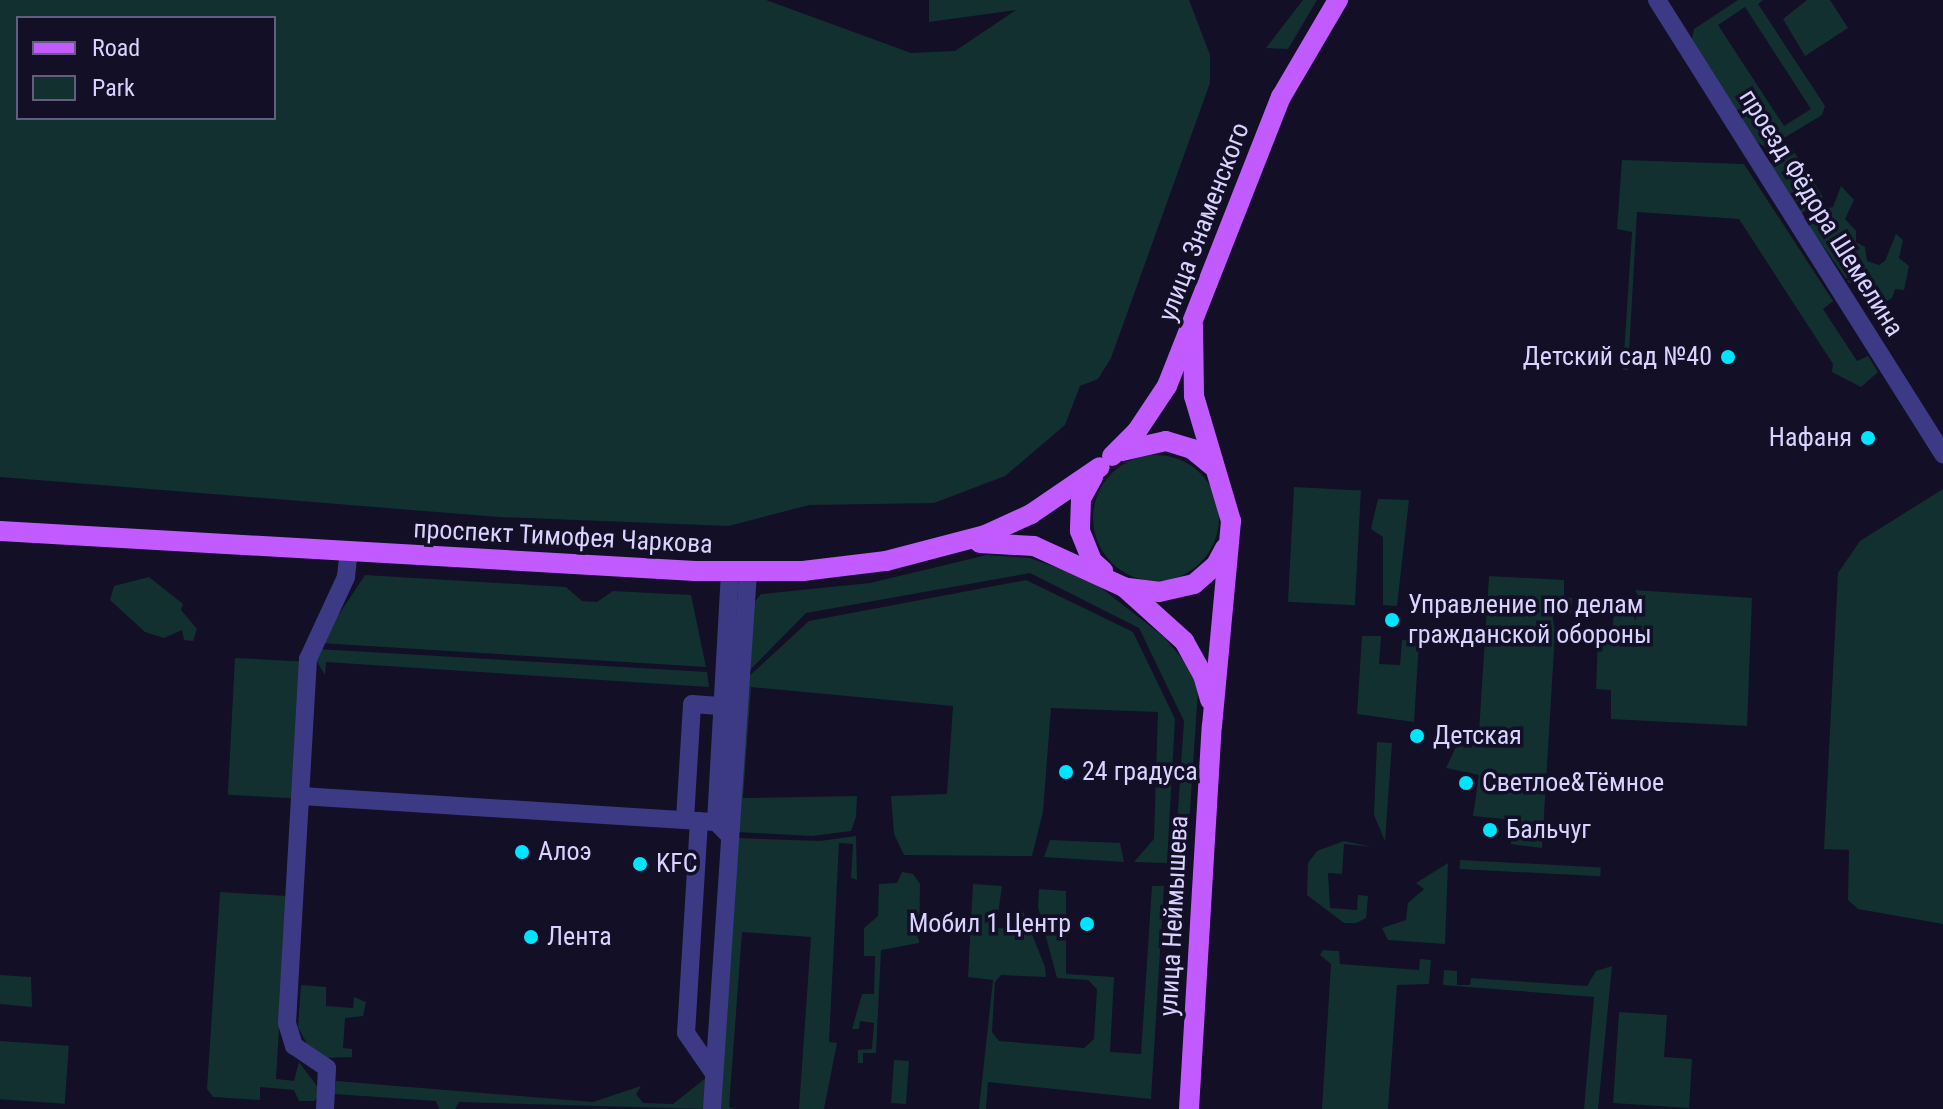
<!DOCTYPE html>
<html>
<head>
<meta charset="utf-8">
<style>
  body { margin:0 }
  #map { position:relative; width:1943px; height:1109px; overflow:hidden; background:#130f26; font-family:"Roboto Condensed",sans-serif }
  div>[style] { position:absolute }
  .green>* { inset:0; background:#12302f; transform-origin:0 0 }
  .round { border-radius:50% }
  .minor>* { height:18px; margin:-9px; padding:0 9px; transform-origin:9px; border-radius:9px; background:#3d3a85 }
  .major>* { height:20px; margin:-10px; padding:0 10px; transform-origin:10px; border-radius:10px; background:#c25bff }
  .dots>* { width:22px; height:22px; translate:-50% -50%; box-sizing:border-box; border:4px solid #130f26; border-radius:50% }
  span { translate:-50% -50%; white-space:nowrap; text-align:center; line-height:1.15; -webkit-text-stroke:7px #130f26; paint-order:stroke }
  .street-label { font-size:26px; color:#d9d4ff }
  .poi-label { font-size:26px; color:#d9d4ff }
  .right { translate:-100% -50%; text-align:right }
  .left { translate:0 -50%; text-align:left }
  .legend { position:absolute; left:16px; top:16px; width:260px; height:104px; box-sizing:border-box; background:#130f26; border:2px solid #625e7d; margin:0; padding:10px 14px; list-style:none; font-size:24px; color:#d9d4ff }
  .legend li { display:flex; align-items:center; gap:16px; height:40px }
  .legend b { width:40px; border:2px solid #625e7d }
</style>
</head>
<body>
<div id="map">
  <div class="green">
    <div style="clip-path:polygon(evenodd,0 0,766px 0,911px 53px,955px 51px,1016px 10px,929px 22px,929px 0,1189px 0,1210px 55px,1210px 83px,1111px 358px,1098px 379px,1080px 386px,1065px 425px,1005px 476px,934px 503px,809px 505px,729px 526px,499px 517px,0 477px,0 0,18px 18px,274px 18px,274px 118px,18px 118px,18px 18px)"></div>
    <div style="clip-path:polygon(1303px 0,1317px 0,1288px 49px,1266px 48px)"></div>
    <div style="clip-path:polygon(evenodd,1738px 0,1763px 0,1758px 4px,1825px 106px,1822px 115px,1767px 148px,1757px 142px,1692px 39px,1694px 29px,1738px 0,1745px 7px,1811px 109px,1784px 126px,1718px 25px,1745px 7px)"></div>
    <div style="clip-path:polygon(1807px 0,1830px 0,1848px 28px,1805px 56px,1783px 19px)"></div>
    <div style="clip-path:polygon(1791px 147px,1823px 197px,1797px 217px,1767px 167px)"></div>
    <div style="clip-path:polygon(1622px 160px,1744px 164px,1833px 301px,1823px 309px,1857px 361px,1868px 356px,1878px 372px,1861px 387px,1832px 372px,1833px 364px,1739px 219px,1637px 212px,1628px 370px,1623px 370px,1632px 232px,1617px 229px)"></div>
    <div style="clip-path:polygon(1841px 186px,1854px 200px,1845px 219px,1856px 231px,1856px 242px,1865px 247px,1867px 261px,1879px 265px,1885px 261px,1896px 234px,1903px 240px,1899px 258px,1909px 266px,1904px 290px,1895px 289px,1892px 298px,1869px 311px,1860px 285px,1849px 283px,1808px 224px,1810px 213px,1833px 207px)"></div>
    <div class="round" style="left:1093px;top:455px;width:126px;height:126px"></div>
    <div style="left:1294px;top:487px;width:67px;height:115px;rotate:3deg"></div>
    <div style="clip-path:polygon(1943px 489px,1943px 924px,1858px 909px,1848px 900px,1849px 850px,1824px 849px,1838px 573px,1860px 541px)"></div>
    <div style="clip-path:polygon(1378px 499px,1409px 500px,1397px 606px,1383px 605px,1383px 537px,1371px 529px)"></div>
    <div style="clip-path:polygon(987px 555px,1030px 558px,1091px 580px,1164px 637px,1194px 673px,1198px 690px,1187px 856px,1181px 868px,1174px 870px,1184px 721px,1139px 628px,1030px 573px,806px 613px,750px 670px,753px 604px,761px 594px,870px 583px)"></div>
    <div style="clip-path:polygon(365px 575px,566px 587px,582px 601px,597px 602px,613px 591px,691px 595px,706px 667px,320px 643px)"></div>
    <div style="clip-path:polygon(1489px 576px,1564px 580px,1564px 597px,1572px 598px,1571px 613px,1552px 612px,1555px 633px,1542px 848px,1511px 844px,1512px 824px,1504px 819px,1473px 816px,1479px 775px,1446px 768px,1463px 732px,1479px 732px)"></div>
    <div style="clip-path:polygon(149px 577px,183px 604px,181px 610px,197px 629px,193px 641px,184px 640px,182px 630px,164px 638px,145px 632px,110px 600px,114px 586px)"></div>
    <div style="clip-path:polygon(1026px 580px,1133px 632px,1175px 719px,1167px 863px,1134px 862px,1154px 839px,1158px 712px,1051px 708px,1043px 812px,1032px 856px,904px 855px,894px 834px,891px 796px,947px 794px,953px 706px,751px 687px,743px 798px,857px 796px,856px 817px,851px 831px,812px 836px,737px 832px,746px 679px,809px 621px)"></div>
    <div style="clip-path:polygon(1635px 590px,1752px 598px,1747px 726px,1611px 719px,1611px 690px,1596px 689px,1598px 639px,1612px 639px,1614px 607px,1644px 607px)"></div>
    <div style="clip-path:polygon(1362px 636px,1381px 636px,1379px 664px,1400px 665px,1402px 640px,1419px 641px,1414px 722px,1357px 714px)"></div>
    <div style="clip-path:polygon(318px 649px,707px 672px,709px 687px,326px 662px,325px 675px,316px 660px)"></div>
    <div style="left:235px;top:658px;width:66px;height:137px;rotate:3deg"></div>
    <div style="clip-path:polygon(1377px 742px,1392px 743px,1385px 841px,1374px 815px)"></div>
    <div style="clip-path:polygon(856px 836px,857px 880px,851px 878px,853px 844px,839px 843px,829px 1042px,837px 1043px,824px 1109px,799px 1109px,811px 937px,742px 932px,729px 1107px,734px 1109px,720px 1109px,737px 838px,820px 841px)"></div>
    <div style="clip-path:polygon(1050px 840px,1120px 843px,1124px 862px,1044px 857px)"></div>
    <div style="clip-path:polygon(1344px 841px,1372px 847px,1344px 844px,1342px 874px,1328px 873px,1330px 908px,1357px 910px,1358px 895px,1368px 896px,1366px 918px,1356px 923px,1344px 923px,1307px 895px,1308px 863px,1317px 851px)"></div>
    <div style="left:1460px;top:860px;width:141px;height:9px;rotate:3deg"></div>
    <div style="clip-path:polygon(1448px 863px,1445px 944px,1388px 940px,1382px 928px,1406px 920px,1408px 903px,1424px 889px,1416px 883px)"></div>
    <div style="clip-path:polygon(902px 872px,913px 874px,920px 884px,919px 943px,881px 950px,876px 1053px,863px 1053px,863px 1063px,858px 1063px,858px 1050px,872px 1049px,874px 1023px,860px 1021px,859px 1029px,852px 1029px,862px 994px,874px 994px,875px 956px,864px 956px,864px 928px,878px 916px,879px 884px,897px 883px)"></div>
    <div style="clip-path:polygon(973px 884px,1002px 886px,996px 928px,1021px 929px,1022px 909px,1045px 967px,1046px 977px,1001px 975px,995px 982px,992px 1032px,999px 1041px,1084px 1048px,1094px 1039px,1097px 989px,1088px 980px,1057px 978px,1038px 907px,1039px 889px,1066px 891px,1066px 974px,1114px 977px,1110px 1052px,1141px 1054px,1152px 886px,1164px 886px,1151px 1099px,988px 1082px,986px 1109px,979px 1109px,993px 980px,968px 977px)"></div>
    <div style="clip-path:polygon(220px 892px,287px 896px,276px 1079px,294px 1081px,299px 1062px,322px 1093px,314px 1101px,299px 1101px,294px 1090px,260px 1087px,260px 1100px,213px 1097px,207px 1089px)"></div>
    <div style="clip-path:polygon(1323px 950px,1339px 951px,1340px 964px,1419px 970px,1420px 959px,1431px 960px,1429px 984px,1397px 985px,1388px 1109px,1322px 1109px,1331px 964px,1320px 955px)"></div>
    <div style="clip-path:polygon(1612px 966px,1598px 1109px,1584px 1109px,1594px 997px,1443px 985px,1444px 970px,1457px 971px,1457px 985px,1470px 985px,1471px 978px,1587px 986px,1596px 971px)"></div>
    <div style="clip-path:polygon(0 975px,31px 977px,32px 1007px,0 1004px)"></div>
    <div style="clip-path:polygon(301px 985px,326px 987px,326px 1006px,353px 1008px,354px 997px,366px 1002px,363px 1016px,345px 1018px,343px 1048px,352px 1049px,352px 1057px,326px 1058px,307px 1044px,298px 1027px)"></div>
    <div style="clip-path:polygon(1619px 1012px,1667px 1015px,1664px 1057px,1692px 1059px,1689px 1108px,1613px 1103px)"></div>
    <div style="left:0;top:1041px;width:69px;height:58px;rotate:4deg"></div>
    <div style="left:894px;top:1060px;width:15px;height:43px;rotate:4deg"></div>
    <div style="clip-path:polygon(707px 1077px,706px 1109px,459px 1102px,455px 1109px,439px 1109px,436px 1101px,334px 1094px,336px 1081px,593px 1102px,641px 1086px,636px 1094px,643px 1103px,673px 1104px)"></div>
  </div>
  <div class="minor">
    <div style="left:1657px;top:0;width:537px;rotate:57.79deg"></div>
    <div style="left:301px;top:796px;width:416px;rotate:3.6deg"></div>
    <div style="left:716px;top:822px;width:17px;rotate:45deg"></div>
    <div style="left:685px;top:819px;width:115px;rotate:-86.5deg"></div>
    <div style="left:692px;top:704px;width:31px;rotate:4deg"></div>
    <div style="left:699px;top:821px;width:212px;rotate:93.5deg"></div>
    <div style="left:686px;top:1033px;width:47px;rotate:55.3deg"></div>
    <div style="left:716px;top:822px;width:250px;rotate:-86.8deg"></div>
    <div style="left:325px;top:1109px;width:41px;rotate:-87.2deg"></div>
    <div style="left:327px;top:1068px;width:40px;rotate:-146deg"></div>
    <div style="left:294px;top:1046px;width:24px;rotate:-107deg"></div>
    <div style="left:287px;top:1023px;width:365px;rotate:-86.7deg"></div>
    <div style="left:308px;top:659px;width:90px;rotate:-65.1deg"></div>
    <div style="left:346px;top:577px;width:27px;rotate:-84deg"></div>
    <div style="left:712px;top:1109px;width:538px;rotate:-86.16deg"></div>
  </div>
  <div class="major">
    <div style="left:1122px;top:451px;width:45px;rotate:-12.8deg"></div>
    <div style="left:1166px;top:441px;width:27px;rotate:17deg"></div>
    <div style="left:1192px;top:449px;width:26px;rotate:40deg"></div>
    <div style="left:1112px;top:456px;width:35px;rotate:-45deg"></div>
    <div style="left:1137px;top:431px;width:54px;rotate:-56.3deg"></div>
    <div style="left:1167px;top:386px;width:311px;rotate:-68.5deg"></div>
    <div style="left:1281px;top:97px;width:113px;rotate:-59.6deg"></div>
    <div style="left:1093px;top:477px;width:25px;rotate:119deg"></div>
    <div style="left:1081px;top:499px;width:32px;rotate:92deg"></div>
    <div style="left:1080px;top:531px;width:32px;rotate:68deg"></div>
    <div style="left:1092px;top:561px;width:15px;rotate:42deg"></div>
    <div style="left:0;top:531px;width:696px;rotate:3.29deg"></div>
    <div style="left:695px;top:571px;width:108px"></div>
    <div style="left:803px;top:571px;width:84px;rotate:-6.9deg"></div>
    <div style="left:886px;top:561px;width:102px;rotate:-14.7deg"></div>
    <div style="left:985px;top:535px;width:51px;rotate:-24.5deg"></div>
    <div style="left:1031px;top:514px;width:83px;rotate:-34.3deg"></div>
    <div style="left:980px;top:543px;width:54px;rotate:3.2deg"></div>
    <div style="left:1034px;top:546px;width:99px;rotate:24.5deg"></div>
    <div style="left:1124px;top:587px;width:81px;rotate:42deg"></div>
    <div style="left:1184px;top:641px;width:39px;rotate:61deg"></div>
    <div style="left:1203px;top:675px;width:26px;rotate:74deg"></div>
    <div style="left:1128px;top:588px;width:31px;rotate:7deg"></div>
    <div style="left:1159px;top:592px;width:36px;rotate:-13deg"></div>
    <div style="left:1194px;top:584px;width:29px;rotate:-41deg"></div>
    <div style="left:1216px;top:565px;width:19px;rotate:-62deg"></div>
    <div style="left:1189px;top:1109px;width:384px;rotate:-86.6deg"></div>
    <div style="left:1212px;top:726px;width:206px;rotate:-84.7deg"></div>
    <div style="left:1231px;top:521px;width:130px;rotate:-106.5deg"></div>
    <div style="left:1194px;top:396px;width:70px;rotate:-90.8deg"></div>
  </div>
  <div class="dots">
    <div style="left:1728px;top:357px;background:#00e5ff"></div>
    <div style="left:1868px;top:438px;background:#00e5ff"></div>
    <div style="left:1392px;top:620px;background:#00e5ff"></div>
    <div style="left:1417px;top:736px;background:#00e5ff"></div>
    <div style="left:1066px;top:772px;background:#00e5ff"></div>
    <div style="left:1466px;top:783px;background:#00e5ff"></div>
    <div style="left:1490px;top:830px;background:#00e5ff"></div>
    <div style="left:522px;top:852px;background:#00e5ff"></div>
    <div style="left:640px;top:864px;background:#00e5ff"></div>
    <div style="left:1087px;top:924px;background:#00e5ff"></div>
    <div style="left:531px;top:937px;background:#00e5ff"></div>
  </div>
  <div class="street-label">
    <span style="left:1821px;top:213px;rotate:58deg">проезд Фёдора Шемелина</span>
    <span style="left:1204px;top:222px;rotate:-69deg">улица Знаменского</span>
    <span style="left:563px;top:537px;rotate:3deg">проспект Тимофея Чаркова</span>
    <span style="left:1174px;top:916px;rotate:-87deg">улица Неймышева</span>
  </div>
  <div class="poi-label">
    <span class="right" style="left:1712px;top:357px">Детский сад №40</span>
    <span class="right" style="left:1852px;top:438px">Нафаня</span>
    <span class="left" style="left:1408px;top:620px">Управление по делам<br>гражданской обороны</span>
    <span class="left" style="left:1433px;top:736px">Детская</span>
    <span class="left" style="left:1082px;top:772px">24 градуса</span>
    <span class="left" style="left:1482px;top:783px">Светлое&amp;Тёмное</span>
    <span class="left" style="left:1506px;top:830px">Бальчуг</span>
    <span class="left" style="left:538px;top:852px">Алоэ</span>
    <span class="left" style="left:656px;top:864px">KFC</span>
    <span class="right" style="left:1071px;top:924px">Мобил 1 Центр</span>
    <span class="left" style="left:547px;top:937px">Лента</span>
  </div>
  <ul class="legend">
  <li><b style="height:10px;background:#c25bff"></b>Road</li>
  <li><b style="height:22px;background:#12302f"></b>Park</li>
  </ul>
</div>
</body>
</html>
